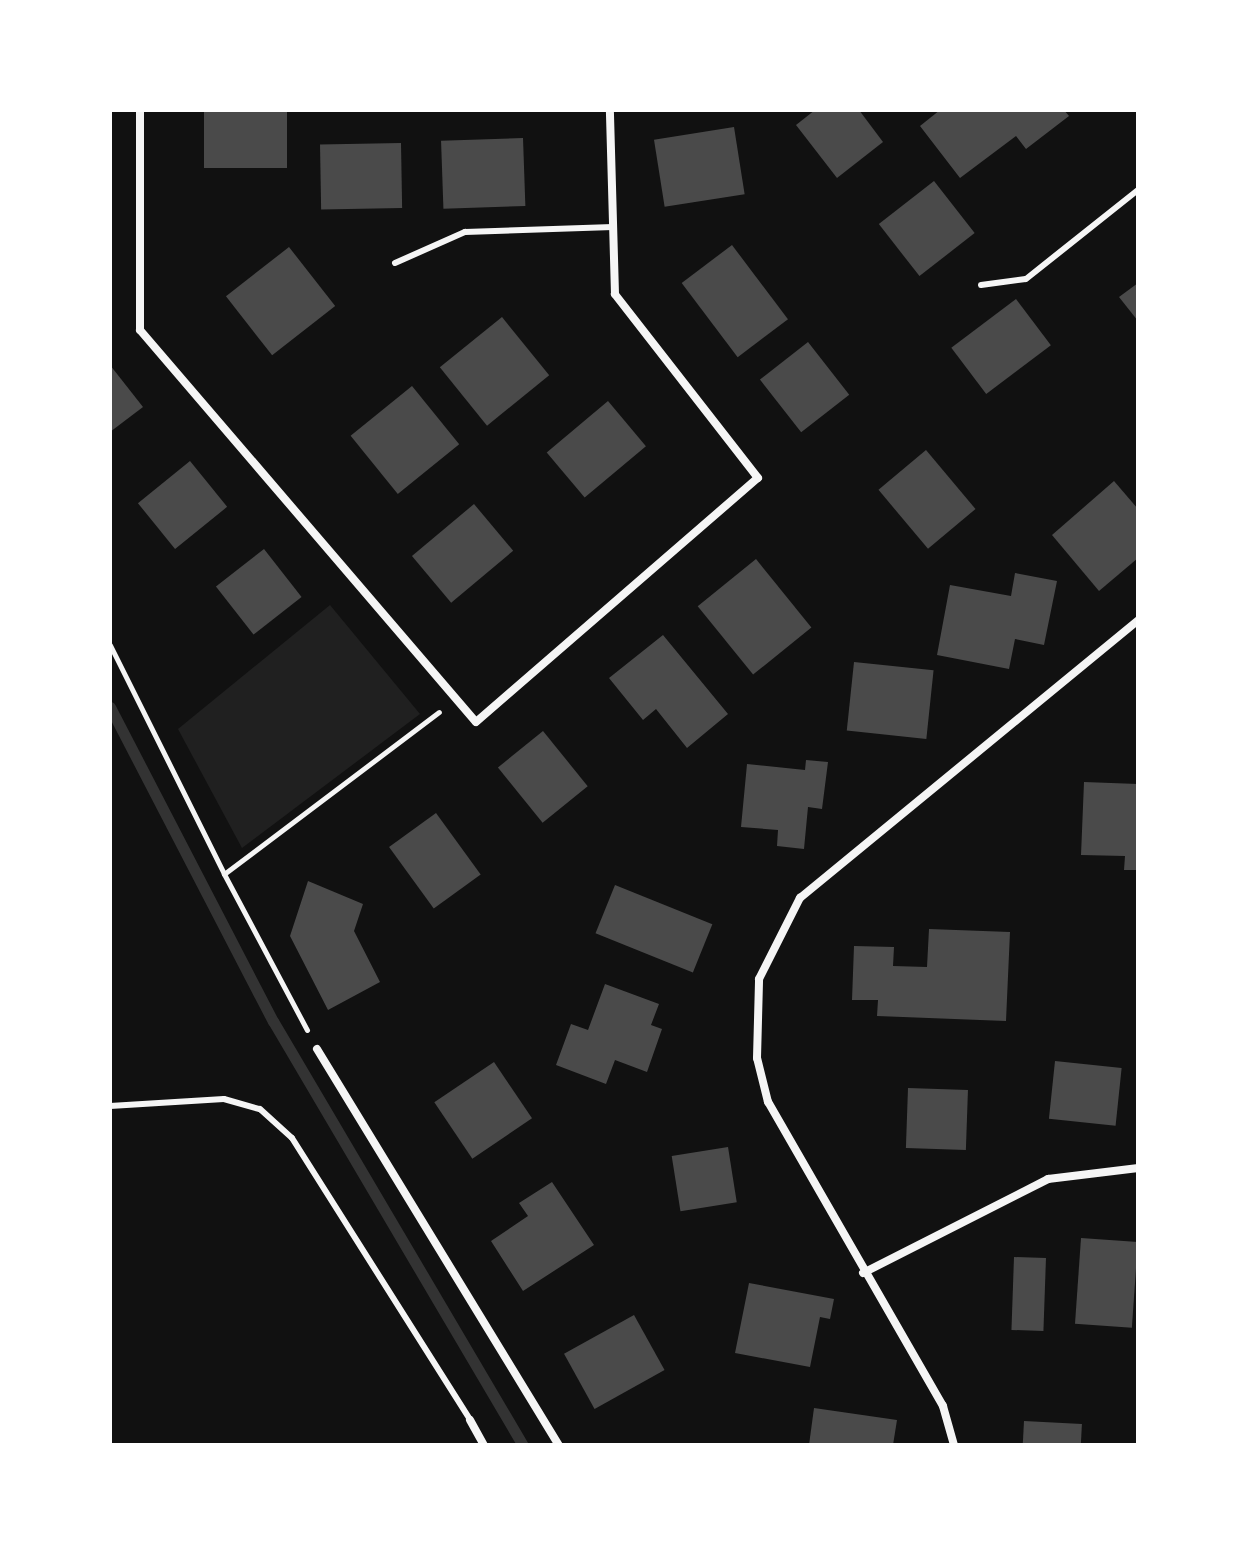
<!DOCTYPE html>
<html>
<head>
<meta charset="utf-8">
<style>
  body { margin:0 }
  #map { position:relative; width:1248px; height:1555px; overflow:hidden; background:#111; font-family:Lato,sans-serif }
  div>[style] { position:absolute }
  .green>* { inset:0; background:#202020 }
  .stream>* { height:11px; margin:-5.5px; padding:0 5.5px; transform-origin:5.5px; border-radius:5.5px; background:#333 }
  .building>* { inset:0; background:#4a4a4a; transform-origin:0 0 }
  .path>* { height:5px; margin:-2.5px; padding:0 2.5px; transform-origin:2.5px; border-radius:2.5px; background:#f5f5f5 }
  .service>* { height:6px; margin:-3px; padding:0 3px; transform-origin:3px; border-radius:3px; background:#f5f5f5 }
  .minor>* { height:8px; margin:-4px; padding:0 4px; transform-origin:4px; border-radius:4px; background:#f5f5f5 }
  span { translate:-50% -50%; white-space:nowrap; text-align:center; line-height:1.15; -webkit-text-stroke:6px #fff; paint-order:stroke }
  .frame { position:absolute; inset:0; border:112px solid #fff; pointer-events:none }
</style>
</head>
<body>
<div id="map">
  <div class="green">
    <div style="clip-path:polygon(330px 605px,420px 714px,242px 848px,178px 729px)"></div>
  </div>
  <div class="stream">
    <div style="left:110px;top:707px;width:354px;rotate:62.6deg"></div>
    <div style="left:273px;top:1021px;width:492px;rotate:59.5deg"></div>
  </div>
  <div class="building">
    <div style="left:204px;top:110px;width:83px;height:58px"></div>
    <div style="clip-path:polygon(815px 110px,859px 110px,883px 142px,837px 178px,796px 125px)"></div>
    <div style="clip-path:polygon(940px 110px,1064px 110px,1069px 116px,1026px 149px,1016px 136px,960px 178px,920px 126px)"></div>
    <div style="left:734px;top:127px;width:68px;height:81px;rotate:81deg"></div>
    <div style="left:523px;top:138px;width:68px;height:82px;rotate:88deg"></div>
    <div style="left:401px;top:143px;width:65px;height:81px;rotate:89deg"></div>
    <div style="left:934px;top:181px;width:66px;height:70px;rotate:52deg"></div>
    <div style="left:732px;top:245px;width:93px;height:63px;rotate:53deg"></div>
    <div style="left:289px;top:247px;width:75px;height:80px;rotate:52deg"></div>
    <div style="clip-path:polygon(1138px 283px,1138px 321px,1119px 297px)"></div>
    <div style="left:1016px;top:299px;width:58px;height:81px;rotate:53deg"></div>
    <div style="left:502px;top:317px;width:75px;height:80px;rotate:51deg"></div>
    <div style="left:808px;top:342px;width:67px;height:61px;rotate:52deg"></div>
    <div style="clip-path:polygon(110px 365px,143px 407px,110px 432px)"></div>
    <div style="left:412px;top:386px;width:75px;height:79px;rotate:51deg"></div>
    <div style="left:608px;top:401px;width:59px;height:80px;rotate:50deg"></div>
    <div style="left:926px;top:450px;width:77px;height:62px;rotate:50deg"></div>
    <div style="left:190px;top:461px;width:59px;height:67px;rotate:51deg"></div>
    <div style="clip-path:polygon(1114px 481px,1138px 509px,1138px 558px,1099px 591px,1052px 535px)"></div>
    <div style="left:474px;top:504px;width:61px;height:81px;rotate:50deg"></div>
    <div style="left:264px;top:549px;width:61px;height:61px;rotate:52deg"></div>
    <div style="left:756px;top:559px;width:88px;height:75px;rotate:51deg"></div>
    <div style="clip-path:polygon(1015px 573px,1057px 581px,1044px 645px,1015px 639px,1009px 669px,937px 655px,950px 585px,1011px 596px)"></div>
    <div style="clip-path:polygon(663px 635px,728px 714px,687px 748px,656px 709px,643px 720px,609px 678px)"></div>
    <div style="left:854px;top:662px;width:80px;height:69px;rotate:6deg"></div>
    <div style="left:543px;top:731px;width:71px;height:58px;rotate:51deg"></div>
    <div style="clip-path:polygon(806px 760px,828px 762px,822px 809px,808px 807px,804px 849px,777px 846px,778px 830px,741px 827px,747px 764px,805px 770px)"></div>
    <div style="clip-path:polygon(1084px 782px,1138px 784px,1138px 870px,1124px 870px,1125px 856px,1081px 855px)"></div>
    <div style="left:436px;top:813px;width:76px;height:58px;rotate:54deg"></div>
    <div style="clip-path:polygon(308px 881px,363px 904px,354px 931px,380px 982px,328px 1010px,290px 936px)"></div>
    <div style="left:615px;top:885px;width:105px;height:52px;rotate:22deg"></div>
    <div style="clip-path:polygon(929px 929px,1010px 932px,1006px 1021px,877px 1016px,878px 1000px,852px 1000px,854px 946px,894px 947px,893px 966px,927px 967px)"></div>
    <div style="clip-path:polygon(605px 984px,659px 1004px,651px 1025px,662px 1029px,647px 1072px,615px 1060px,606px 1084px,556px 1065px,571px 1024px,588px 1030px)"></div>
    <div style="left:1055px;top:1061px;width:67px;height:58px;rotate:6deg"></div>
    <div style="left:494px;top:1062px;width:68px;height:72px;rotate:56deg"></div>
    <div style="left:908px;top:1088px;width:60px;height:60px;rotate:2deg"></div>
    <div style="left:728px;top:1147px;width:56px;height:57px;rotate:81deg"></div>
    <div style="clip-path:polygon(552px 1182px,594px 1245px,523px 1291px,491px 1241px,528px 1216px,519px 1203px)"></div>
    <div style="left:1081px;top:1238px;width:57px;height:86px;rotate:4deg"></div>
    <div style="left:1014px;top:1257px;width:32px;height:73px;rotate:2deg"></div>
    <div style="clip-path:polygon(749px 1283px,834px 1299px,830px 1319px,820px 1317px,810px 1367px,735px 1353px)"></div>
    <div style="left:634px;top:1315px;width:63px;height:80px;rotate:61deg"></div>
    <div style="clip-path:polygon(814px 1408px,897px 1420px,893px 1445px,809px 1445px)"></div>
    <div style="left:1024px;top:1421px;width:58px;height:24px;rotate:3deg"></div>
  </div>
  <div class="path">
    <div style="left:110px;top:645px;width:256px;rotate:63.5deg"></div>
    <div style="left:307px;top:1030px;width:177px;rotate:-118deg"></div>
    <div style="left:224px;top:874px;width:269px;rotate:-37deg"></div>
  </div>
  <div class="service">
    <div style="left:395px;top:263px;width:77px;rotate:-23.9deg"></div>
    <div style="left:465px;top:232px;width:148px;rotate:-1.9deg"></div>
    <div style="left:981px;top:285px;width:45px;rotate:-7.6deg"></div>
    <div style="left:1026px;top:279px;width:143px;rotate:-38.5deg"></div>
    <div style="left:110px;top:1106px;width:114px;rotate:-3.5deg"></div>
    <div style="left:224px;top:1099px;width:37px;rotate:16deg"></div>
    <div style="left:260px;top:1109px;width:43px;rotate:42.2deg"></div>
    <div style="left:292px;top:1138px;width:333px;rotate:57.7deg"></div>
  </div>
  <div class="minor">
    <div style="left:140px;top:110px;width:220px;rotate:90deg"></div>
    <div style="left:140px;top:330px;width:516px;rotate:49.4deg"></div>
    <div style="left:476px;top:722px;width:373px;rotate:-40.9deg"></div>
    <div style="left:758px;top:478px;width:233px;rotate:-127.9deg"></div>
    <div style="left:615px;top:294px;width:184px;rotate:-91.6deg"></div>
    <div style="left:317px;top:1049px;width:464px;rotate:58.6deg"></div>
    <div style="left:863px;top:1273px;width:208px;rotate:-26.9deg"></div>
    <div style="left:1048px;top:1179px;width:91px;rotate:-7deg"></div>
    <div style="left:470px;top:1420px;width:29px;rotate:61deg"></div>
    <div style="left:954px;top:1445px;width:41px;rotate:-105.8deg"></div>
    <div style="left:943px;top:1406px;width:351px;rotate:-119.9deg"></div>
    <div style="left:768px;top:1102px;width:45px;rotate:-104deg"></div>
    <div style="left:757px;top:1058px;width:79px;rotate:-88.5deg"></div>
    <div style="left:759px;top:979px;width:91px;rotate:-63.2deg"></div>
    <div style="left:800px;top:898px;width:438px;rotate:-39.4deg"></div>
  </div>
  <div class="frame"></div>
</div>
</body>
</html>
